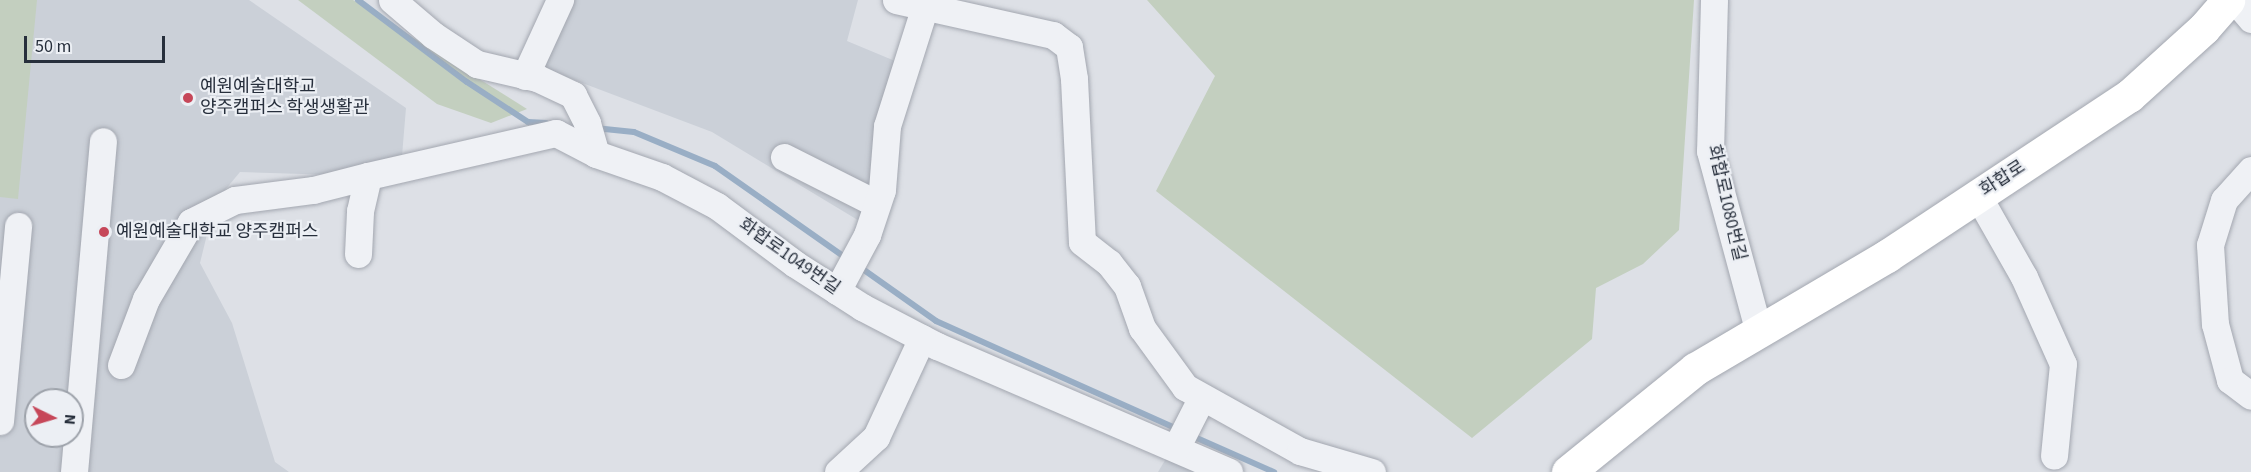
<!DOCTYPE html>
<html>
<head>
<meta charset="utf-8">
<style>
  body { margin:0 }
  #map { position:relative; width:2251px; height:472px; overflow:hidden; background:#dde0e6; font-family:"Source Sans 3","Noto Sans KR",sans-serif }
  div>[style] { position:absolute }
  .built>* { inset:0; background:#cbd0d8 }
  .green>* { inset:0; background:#c3cfbf }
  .stream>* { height:6px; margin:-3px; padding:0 3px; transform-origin:3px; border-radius:3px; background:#99aec5 }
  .roads { filter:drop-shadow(0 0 2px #a3a7b0) drop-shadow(0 0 2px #a3a7b0) }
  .minor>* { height:27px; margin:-13.5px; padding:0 13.5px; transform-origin:13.5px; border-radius:13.5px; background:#eff1f5 }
  .major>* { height:33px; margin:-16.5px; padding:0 16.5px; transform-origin:16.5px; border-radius:16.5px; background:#fff }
  .dots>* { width:16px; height:16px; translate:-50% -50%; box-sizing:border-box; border:3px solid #eceff4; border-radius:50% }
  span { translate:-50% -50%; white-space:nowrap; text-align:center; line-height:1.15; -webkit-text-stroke:4.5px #eceff4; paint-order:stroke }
  .poi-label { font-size:18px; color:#272f3c }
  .left { translate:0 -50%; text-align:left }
  .street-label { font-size:18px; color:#272f3c }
  .north { position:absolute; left:24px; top:388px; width:60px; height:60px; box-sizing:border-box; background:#eceff4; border:2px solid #9da2aa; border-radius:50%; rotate:95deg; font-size:16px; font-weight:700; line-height:24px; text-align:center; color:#272f3c }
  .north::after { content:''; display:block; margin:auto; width:21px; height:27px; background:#c64759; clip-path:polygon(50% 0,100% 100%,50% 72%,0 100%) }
  .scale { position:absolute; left:24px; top:36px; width:141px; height:27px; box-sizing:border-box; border:3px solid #272f3c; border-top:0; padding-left:8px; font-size:18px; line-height:21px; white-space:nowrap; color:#272f3c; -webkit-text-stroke:4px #eceff4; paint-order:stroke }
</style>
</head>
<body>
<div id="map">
  <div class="built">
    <div style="clip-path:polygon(evenodd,0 0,249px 0,406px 108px,402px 156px,335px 175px,240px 172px,215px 202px,200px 263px,232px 323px,275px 462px,289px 472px,0 472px,0 0,36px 400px,72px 400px,72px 436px,36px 436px,36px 400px)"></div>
    <div style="clip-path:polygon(573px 0,858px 0,847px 41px,895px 61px,866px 225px,712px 132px,540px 67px)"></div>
    <div style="clip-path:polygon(1167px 457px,1197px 472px,1158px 472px)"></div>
  </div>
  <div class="green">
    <div style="clip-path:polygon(0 0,37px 0,18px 199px,0 197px)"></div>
    <div style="clip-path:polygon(298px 0,353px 0,527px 109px,491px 123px,437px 104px)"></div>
    <div style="clip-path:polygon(1147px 0,1694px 0,1679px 230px,1643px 264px,1596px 288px,1592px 339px,1472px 438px,1156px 191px,1215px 76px)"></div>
  </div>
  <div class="stream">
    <div style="left:358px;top:0;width:136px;rotate:37deg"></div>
    <div style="left:467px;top:82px;width:73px;rotate:33.3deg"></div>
    <div style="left:528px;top:122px;width:18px;rotate:3deg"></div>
    <div style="left:595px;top:128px;width:39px;rotate:6deg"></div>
    <div style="left:634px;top:132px;width:88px;rotate:22.8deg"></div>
    <div style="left:715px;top:166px;width:160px;rotate:35.1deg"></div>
    <div style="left:857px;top:265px;width:97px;rotate:35.3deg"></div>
    <div style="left:936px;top:321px;width:265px;rotate:24.1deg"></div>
    <div style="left:1190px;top:435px;width:92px;rotate:23.8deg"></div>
  </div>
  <div class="roads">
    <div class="minor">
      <div style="left:392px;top:0;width:54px;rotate:40.5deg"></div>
      <div style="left:433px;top:35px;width:53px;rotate:33.4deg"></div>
      <div style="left:477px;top:64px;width:62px;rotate:13.1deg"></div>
      <div style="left:537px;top:78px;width:40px;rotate:25deg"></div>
      <div style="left:573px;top:95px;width:31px;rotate:63deg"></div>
      <div style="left:587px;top:123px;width:32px;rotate:74deg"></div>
      <div style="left:596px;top:154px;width:70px;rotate:19.2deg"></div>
      <div style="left:662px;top:177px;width:62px;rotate:27.8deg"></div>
      <div style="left:717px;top:206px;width:97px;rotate:36.6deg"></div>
      <div style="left:795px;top:264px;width:80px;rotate:32.7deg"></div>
      <div style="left:862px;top:307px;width:85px;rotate:27.5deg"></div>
      <div style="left:937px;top:346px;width:318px;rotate:23.3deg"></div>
      <div style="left:896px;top:0;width:161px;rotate:12.6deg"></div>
      <div style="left:1053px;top:35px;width:20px;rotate:37deg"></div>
      <div style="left:1069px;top:47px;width:32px;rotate:81deg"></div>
      <div style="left:1074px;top:79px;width:163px;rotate:87.2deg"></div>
      <div style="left:1082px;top:242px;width:34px;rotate:38deg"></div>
      <div style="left:1109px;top:263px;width:29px;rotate:52deg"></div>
      <div style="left:1127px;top:286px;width:45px;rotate:70.3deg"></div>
      <div style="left:1142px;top:328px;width:73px;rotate:53.9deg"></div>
      <div style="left:1185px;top:387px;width:132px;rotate:29.1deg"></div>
      <div style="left:1300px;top:451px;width:75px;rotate:16.3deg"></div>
      <div style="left:1714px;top:0;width:151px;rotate:91.5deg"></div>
      <div style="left:1710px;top:151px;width:188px;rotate:74.9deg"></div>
      <div style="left:2235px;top:0;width:25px;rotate:50deg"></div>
      <div style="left:525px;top:76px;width:84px;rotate:-65.3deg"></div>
      <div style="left:784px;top:157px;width:104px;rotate:26.8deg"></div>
      <div style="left:2251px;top:170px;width:40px;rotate:132deg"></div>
      <div style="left:2224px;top:200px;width:47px;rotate:107.3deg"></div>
      <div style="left:2210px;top:245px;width:79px;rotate:86.4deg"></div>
      <div style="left:2215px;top:324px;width:58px;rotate:75deg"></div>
      <div style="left:2230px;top:380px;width:26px;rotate:37deg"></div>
      <div style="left:1978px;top:196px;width:93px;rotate:60.4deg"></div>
      <div style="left:2024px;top:277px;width:95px;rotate:65.9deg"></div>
      <div style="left:2063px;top:364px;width:92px;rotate:95.6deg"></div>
      <div style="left:358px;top:254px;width:43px;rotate:-87.3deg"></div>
      <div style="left:360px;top:211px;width:36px;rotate:-77deg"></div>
      <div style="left:368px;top:176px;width:193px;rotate:-12.9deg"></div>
      <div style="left:556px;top:133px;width:45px;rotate:27.7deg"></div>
      <div style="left:837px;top:291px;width:64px;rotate:-61.8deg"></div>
      <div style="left:867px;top:235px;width:47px;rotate:-71.6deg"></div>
      <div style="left:882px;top:190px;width:64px;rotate:-85.5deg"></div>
      <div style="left:887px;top:126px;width:132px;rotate:-72.4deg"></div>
      <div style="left:121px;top:365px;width:71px;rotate:-69.3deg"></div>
      <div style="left:146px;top:299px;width:89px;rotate:-59.7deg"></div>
      <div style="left:191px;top:222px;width:49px;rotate:-26.6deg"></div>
      <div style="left:235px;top:200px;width:79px;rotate:-7.3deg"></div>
      <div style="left:313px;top:190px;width:57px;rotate:-14.3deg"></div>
      <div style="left:0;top:421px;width:196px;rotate:-84.7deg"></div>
      <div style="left:1176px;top:448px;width:57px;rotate:-63deg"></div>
      <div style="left:74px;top:472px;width:332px;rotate:-85deg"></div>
      <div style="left:838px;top:472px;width:52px;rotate:-42.6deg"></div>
      <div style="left:876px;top:437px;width:109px;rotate:-65.1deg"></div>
    </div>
    <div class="major">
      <div style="left:1568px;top:472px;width:164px;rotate:-39deg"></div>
      <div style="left:1695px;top:369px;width:223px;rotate:-30.5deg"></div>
      <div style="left:1887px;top:256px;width:290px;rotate:-33.5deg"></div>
      <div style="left:2129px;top:96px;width:101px;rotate:-42.2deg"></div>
      <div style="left:2204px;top:28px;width:37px;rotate:-49deg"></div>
    </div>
  </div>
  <div class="dots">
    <div style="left:188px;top:98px;background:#c64759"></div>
    <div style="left:104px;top:232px;background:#c64759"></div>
  </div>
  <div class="poi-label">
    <span class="left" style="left:200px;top:98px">예원예술대학교<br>양주캠퍼스 학생생활관</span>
    <span class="left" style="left:116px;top:232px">예원예술대학교 양주캠퍼스</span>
  </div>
  <div class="street-label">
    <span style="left:2003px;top:179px;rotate:-33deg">화합로</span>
    <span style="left:1726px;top:203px;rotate:77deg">화합로1080번길</span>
    <span style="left:789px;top:257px;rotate:35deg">화합로1049번길</span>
  </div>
  <div class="north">N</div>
  <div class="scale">50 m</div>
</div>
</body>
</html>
